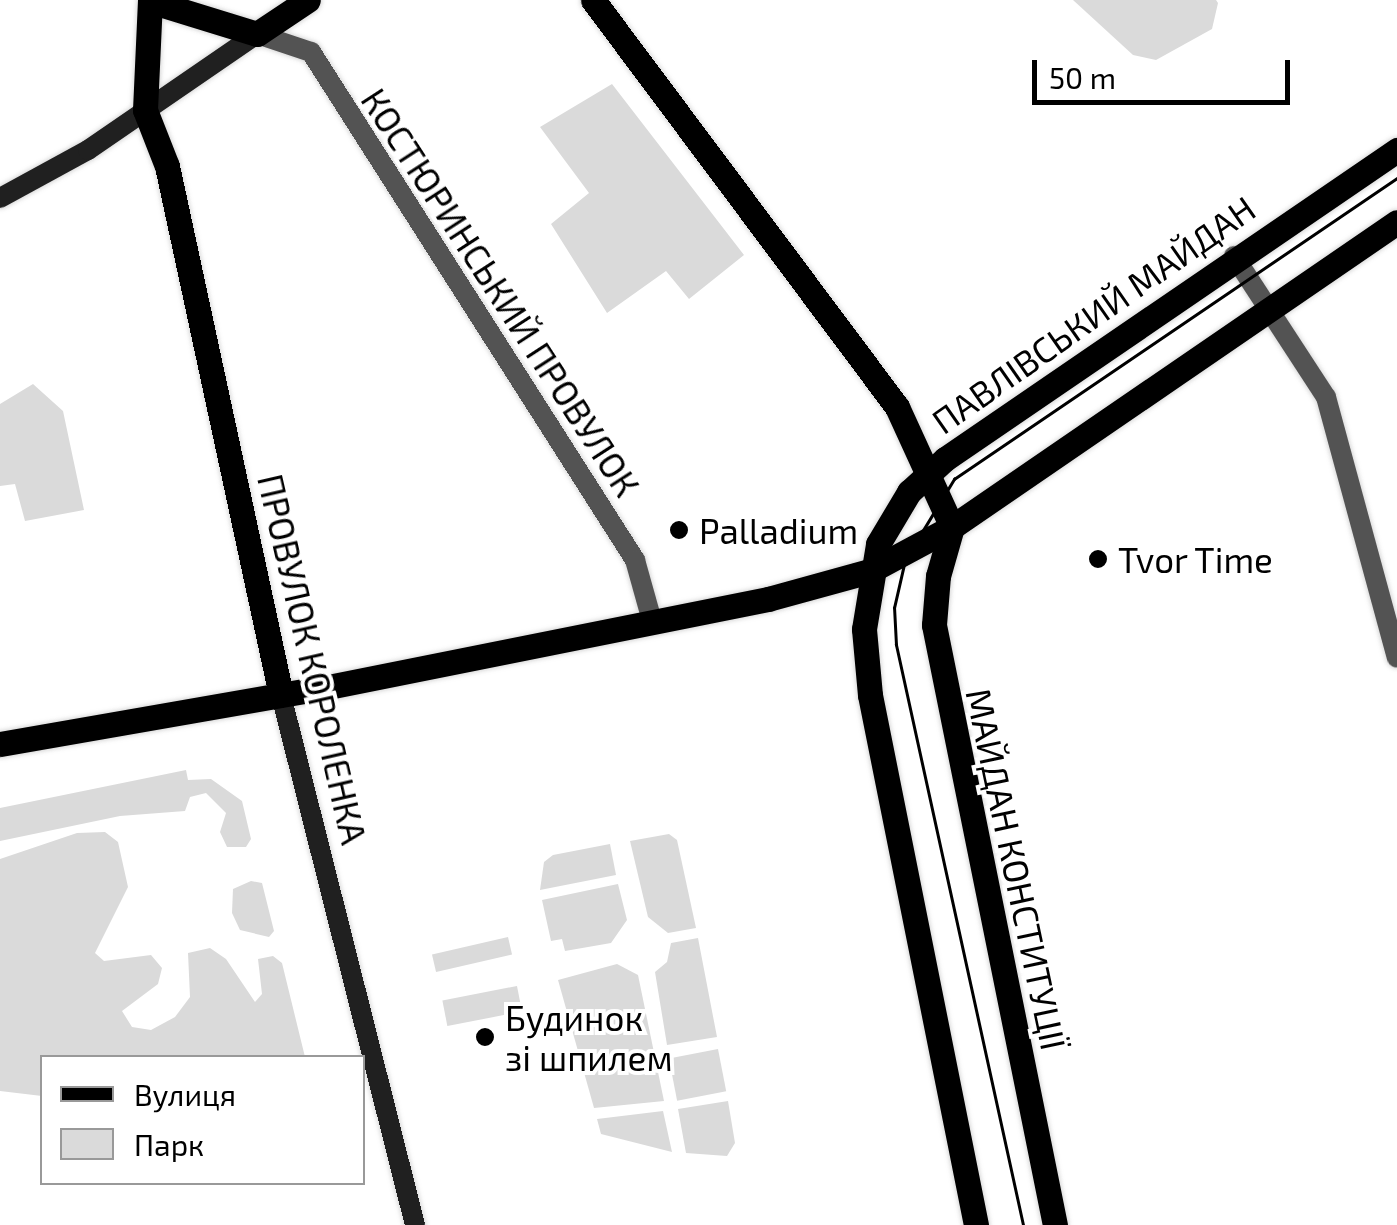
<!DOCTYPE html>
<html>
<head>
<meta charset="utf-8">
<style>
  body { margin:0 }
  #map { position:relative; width:1397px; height:1225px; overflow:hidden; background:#fff; font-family:"Exo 2",sans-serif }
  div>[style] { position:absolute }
  .green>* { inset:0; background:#dadada; transform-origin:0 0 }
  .roads { filter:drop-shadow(0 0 2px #dbdbdb) drop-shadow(0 0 2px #dbdbdb) }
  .street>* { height:20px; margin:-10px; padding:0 10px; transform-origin:10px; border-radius:10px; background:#535353 }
  .secondary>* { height:20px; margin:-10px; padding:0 10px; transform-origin:10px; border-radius:10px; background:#202020 }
  .primary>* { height:25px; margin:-12.5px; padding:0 12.5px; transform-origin:12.5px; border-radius:12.5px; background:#000 }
  .tram>* { height:2.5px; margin:-1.25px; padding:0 1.25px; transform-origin:1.25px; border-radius:1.25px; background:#000 }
  .dots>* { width:28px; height:28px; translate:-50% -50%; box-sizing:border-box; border:5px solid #fff; border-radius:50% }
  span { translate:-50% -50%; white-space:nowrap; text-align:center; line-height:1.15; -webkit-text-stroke:8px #fff; paint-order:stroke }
  .street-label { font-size:35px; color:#000 }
  .poi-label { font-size:35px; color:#000 }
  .left { translate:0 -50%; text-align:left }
  .legend { position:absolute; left:40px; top:1055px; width:325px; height:130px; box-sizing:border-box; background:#fff; border:2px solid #999; margin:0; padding:12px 18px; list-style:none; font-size:30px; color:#000 }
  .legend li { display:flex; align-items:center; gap:20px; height:50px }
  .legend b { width:50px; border:2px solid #999 }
  .scale { position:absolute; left:1032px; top:60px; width:258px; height:45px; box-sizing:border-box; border:5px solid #000; border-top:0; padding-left:12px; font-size:30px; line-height:35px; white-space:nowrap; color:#000; -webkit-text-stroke:8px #fff; paint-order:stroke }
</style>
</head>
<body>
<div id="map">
  <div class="green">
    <div style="clip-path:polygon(1073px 0,1216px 0,1218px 3px,1212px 29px,1156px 60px,1133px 55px)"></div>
    <div style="clip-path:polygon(612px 84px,744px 255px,689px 299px,666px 271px,607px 313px,551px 224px,589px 193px,540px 127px)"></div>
    <div style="clip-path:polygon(33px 384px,63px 411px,84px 510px,25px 521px,15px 484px,0 486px,0 404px)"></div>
    <div style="clip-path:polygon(186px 770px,188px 780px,211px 779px,242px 801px,251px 839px,246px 847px,227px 847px,220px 832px,226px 813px,206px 793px,190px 797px,185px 811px,120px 816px,0 841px,0 808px)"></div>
    <div style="clip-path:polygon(105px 832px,118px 842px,128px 887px,95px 953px,104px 961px,151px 955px,162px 968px,158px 984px,122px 1011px,132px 1027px,151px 1030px,175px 1017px,190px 997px,188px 953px,210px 948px,226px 959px,255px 1002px,262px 994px,258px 959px,273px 956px,282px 963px,305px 1057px,42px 1058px,42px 1096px,0 1091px,0 859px,77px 833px)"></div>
    <div style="clip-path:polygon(669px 834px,677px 840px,696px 928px,668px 933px,648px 917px,630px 841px)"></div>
    <div style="clip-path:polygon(610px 844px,616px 875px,540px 890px,544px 862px,553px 855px)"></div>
    <div style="clip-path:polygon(251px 881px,262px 883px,274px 931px,269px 937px,240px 930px,232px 913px,233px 889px)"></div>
    <div style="clip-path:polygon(618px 884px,627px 920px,611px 943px,565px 951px,562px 939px,551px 941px,542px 900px)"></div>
    <div style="left:508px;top:937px;width:18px;height:78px;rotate:77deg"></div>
    <div style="clip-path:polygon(698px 938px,717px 1037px,667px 1045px,655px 972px,667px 962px,671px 943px)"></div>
    <div style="clip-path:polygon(617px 964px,638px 975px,664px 1101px,594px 1108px,558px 980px)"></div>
    <div style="left:517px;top:986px;width:26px;height:76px;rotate:79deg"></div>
    <div style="left:718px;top:1049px;width:43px;height:50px;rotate:79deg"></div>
    <div style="clip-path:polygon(728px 1101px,735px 1143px,727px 1156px,686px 1153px,678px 1109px)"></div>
    <div style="clip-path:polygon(663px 1111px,672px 1152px,601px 1134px,597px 1119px)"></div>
  </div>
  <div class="roads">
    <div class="street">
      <div style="left:257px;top:34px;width:57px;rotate:18.4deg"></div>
      <div style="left:311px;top:52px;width:603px;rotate:57.47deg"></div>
      <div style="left:635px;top:560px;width:63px;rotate:74.4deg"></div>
      <div style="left:1234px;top:256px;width:168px;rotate:56.9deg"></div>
      <div style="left:1326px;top:397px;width:270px;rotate:74.8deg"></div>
    </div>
    <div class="secondary">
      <div style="left:0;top:198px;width:100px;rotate:-28.6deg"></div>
      <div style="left:88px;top:150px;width:205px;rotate:-34.5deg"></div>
      <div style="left:281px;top:695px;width:547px;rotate:75.81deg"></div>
    </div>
    <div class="primary">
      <div style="left:150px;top:0;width:110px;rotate:92.6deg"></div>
      <div style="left:145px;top:110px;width:60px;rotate:68.6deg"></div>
      <div style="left:167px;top:166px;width:541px;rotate:77.84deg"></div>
      <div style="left:593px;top:0;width:508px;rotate:53.24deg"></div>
      <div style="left:897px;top:407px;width:132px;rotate:65.4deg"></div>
      <div style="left:150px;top:1px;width:112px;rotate:17.1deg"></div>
      <div style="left:257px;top:34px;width:61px;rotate:-33.7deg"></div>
      <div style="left:952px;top:527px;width:51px;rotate:105.9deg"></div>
      <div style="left:938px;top:576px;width:49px;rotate:94.7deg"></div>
      <div style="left:934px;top:625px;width:612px;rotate:78.6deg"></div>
      <div style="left:0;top:744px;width:333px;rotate:-9.9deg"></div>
      <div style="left:328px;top:687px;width:449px;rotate:-11.3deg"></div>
      <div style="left:768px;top:599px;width:106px;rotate:-15.4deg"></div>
      <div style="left:870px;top:571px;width:93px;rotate:-28.2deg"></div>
      <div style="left:952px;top:527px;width:539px;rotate:-34.43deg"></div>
      <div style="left:976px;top:1225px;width:540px;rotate:-101.31deg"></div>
      <div style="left:870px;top:695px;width:66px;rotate:-95.2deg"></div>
      <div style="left:864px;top:629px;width:86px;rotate:-80.6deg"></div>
      <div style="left:878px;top:544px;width:61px;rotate:-59.2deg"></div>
      <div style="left:909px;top:492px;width:49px;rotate:-42.5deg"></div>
      <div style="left:945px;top:459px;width:548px;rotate:-34.36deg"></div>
    </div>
  </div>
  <div class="tram">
    <div style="left:1023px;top:1225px;width:594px;rotate:-102.35deg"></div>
    <div style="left:896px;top:645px;width:37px;rotate:-93deg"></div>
    <div style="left:894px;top:608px;width:49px;rotate:-77.1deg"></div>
    <div style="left:905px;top:560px;width:95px;rotate:-58.8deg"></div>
    <div style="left:954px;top:479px;width:536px;rotate:-34.19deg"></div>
  </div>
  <div class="dots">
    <div style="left:679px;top:530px;background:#000"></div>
    <div style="left:1098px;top:559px;background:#000"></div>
    <div style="left:485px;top:1037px;background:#000"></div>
  </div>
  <div class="street-label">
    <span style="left:501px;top:292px;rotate:57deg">КОСТЮРИНСЬКИЙ ПРОВУЛОК</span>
    <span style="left:1093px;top:314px;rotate:-35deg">ПАВЛІВСЬКИЙ МАЙДАН</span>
    <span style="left:313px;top:659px;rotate:77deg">ПРОВУЛОК КОРОЛЕНКА</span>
    <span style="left:1017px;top:869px;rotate:78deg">МАЙДАН КОНСТИТУЦІЇ</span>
  </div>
  <div class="poi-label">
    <span class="left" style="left:699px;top:530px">Palladium</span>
    <span class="left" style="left:1118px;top:559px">Tvor Time</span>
    <span class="left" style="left:505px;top:1037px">Будинок<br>зі шпилем</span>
  </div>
  <ul class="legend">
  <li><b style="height:12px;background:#000"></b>Вулиця</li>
  <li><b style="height:28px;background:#dadada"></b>Парк</li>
  </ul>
  <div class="scale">50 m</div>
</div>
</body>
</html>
